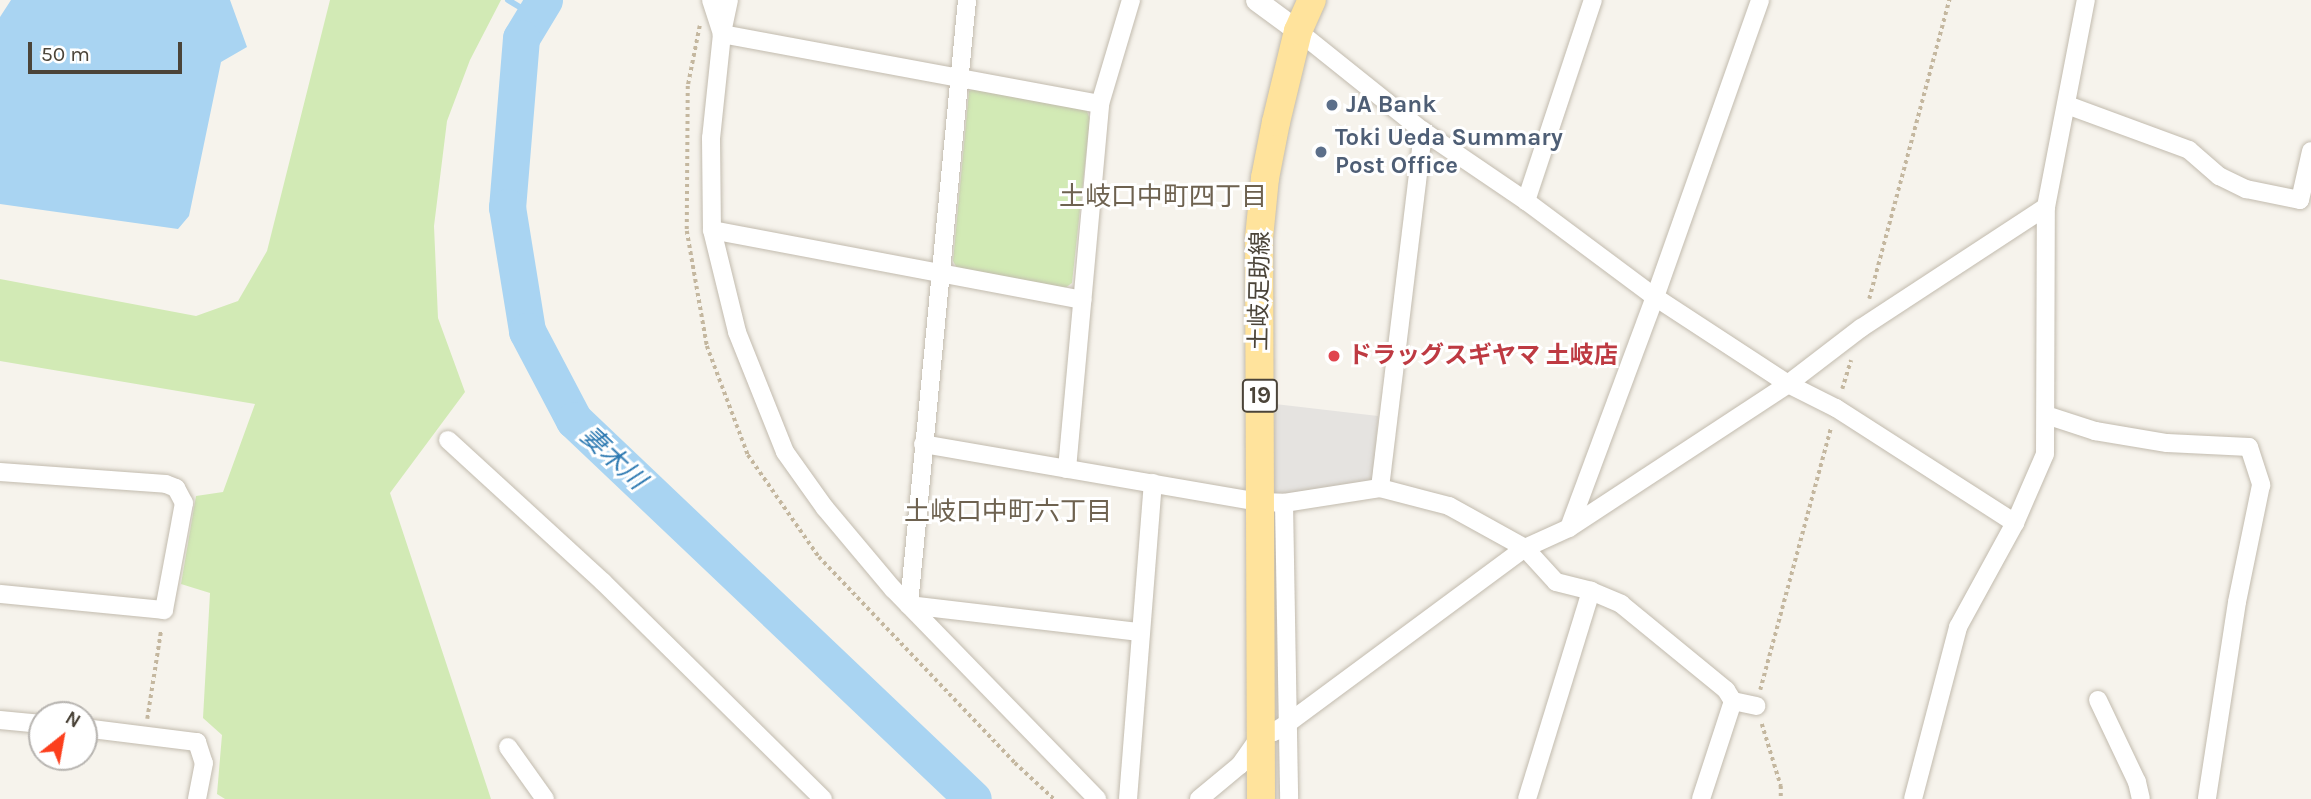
<!DOCTYPE html>
<html>
<head>
<meta charset="utf-8">
<style>
  body { margin:0 }
  #map { position:relative; width:2311px; height:799px; overflow:hidden; background:#f6f3ec; font-family:Karla,"Noto Sans JP",sans-serif }
  div>[style] { position:absolute }
  .green>* { inset:0; background:#d2eab5 }
  .parking>* { inset:0; background:#e5e3e0 }
  .water>* { inset:0; background:#a9d4f2 }
  .stream>* { height:6px; margin:-3px; padding:0 3px; transform-origin:3px; border-radius:3px; background:#a9d4f2 }
  .river>* { height:37px; margin:-18.5px; padding:0 18.5px; transform-origin:18.5px; border-radius:18.5px; background:#a9d4f2 }
  .path>* { height:3.5px; margin-top:-1.75px; transform-origin:0; background:repeating-linear-gradient(90deg,#c4b79f 0 3.5px,transparent 0 7px) }
  .roads { filter:drop-shadow(0 0 2px #c2bbae) drop-shadow(0 0 2px #c2bbae) }
  .minor>* { height:18px; margin:-9px; padding:0 9px; transform-origin:9px; border-radius:9px; background:#fff }
  .tertiary>* { height:21px; margin:-10.5px; padding:0 10.5px; transform-origin:10.5px; border-radius:10.5px; background:#fff }
  .primary>* { height:28px; margin:-14px; padding:0 14px; transform-origin:14px; border-radius:14px; background:#ffe39c }
  .dots>* { width:19px; height:19px; translate:-50% -50%; box-sizing:border-box; border:4px solid #fff; border-radius:50% }
  span { translate:-50% -50%; white-space:nowrap; text-align:center; line-height:1.15; -webkit-text-stroke:6px #fff; paint-order:stroke }
  .shield-label span { padding:2px 5px; background:#fff; border:2px solid; border-radius:5px; -webkit-text-stroke-width:0 }
  .shield-label { font-size:23px; color:#4b4439; font-weight:700 }
  .service-label { font-size:24px; color:#4e5e75; font-weight:700 }
  .left { translate:0 -50%; text-align:left }
  .street-label { font-size:24px; color:#4b4439 }
  .health-label { font-size:24px; color:#be3a42; font-weight:700 }
  .neighbourhood-label { font-size:26px; color:#6e6250 }
  .water-label { font-size:26px; color:#2e7ab2; font-style:italic }
  .north { position:absolute; left:28px; top:701px; width:70px; height:70px; box-sizing:border-box; background:#fff; border:2px solid #b7b4b0; border-radius:50%; rotate:31deg; font-size:19px; font-weight:700; line-height:28px; text-align:center; color:#4b4439 }
  .north::after { content:''; display:block; margin:auto; width:24px; height:32px; background:#fc3f1d; clip-path:polygon(50% 0,100% 100%,50% 72%,0 100%) }
  .scale { position:absolute; left:28px; top:42px; width:154px; height:32px; box-sizing:border-box; border:4px solid #4b4439; border-top:0; padding-left:9px; font-size:21px; line-height:24px; white-space:nowrap; color:#4b4439; -webkit-text-stroke:5px #fff; paint-order:stroke }
</style>
</head>
<body>
<div id="map">
  <div class="green">
    <div style="clip-path:polygon(330px 0,501px 0,470px 60px,447px 121px,434px 226px,438px 318px,465px 392px,390px 493px,491px 799px,225px 799px,217px 794px,222px 735px,203px 718px,210px 593px,181px 584px,196px 496px,223px 492px,255px 404px,0 361px,0 279px,196px 316px,238px 301px,267px 251px)"></div>
    <div style="clip-path:polygon(977px 88px,1086px 109px,1090px 119px,1072px 283px,1065px 288px,957px 268px,953px 261px,969px 91px)"></div>
  </div>
  <div class="parking">
    <div style="clip-path:polygon(1275px 404px,1378px 416px,1373px 483px,1272px 496px)"></div>
  </div>
  <div class="water">
    <div style="clip-path:polygon(11px 0,230px 0,247px 47px,221px 62px,189px 216px,178px 229px,0 204px,0 17px)"></div>
  </div>
  <div class="stream">
    <div style="left:508px;top:0;width:31px;rotate:31deg"></div>
  </div>
  <div class="river">
    <div style="left:544px;top:0;width:44px;rotate:121.2deg"></div>
    <div style="left:521px;top:38px;width:170px;rotate:94.7deg"></div>
    <div style="left:507px;top:207px;width:126px;rotate:80.8deg"></div>
    <div style="left:527px;top:331px;width:101px;rotate:62.2deg"></div>
    <div style="left:574px;top:420px;width:550px;rotate:43.53deg"></div>
  </div>
  <div class="path">
    <div style="left:700px;top:26px;width:61px;rotate:101.3deg"></div>
    <div style="left:688px;top:86px;width:145px;rotate:90.4deg"></div>
    <div style="left:687px;top:231px;width:117px;rotate:80.1deg"></div>
    <div style="left:707px;top:346px;width:116px;rotate:69.4deg"></div>
    <div style="left:748px;top:455px;width:124px;rotate:55.2deg"></div>
    <div style="left:819px;top:557px;width:284px;rotate:46.4deg"></div>
    <div style="left:1015px;top:763px;width:53px;rotate:42.7deg"></div>
    <div style="left:1869px;top:299px;width:310px;rotate:-75deg"></div>
    <div style="left:1842px;top:389px;width:30px;rotate:-73deg"></div>
    <div style="left:1760px;top:690px;width:272px;rotate:-74.9deg"></div>
    <div style="left:147px;top:719px;width:90px;rotate:-81.1deg"></div>
    <div style="left:1762px;top:724px;width:65px;rotate:73deg"></div>
    <div style="left:1781px;top:786px;width:13px;rotate:90deg"></div>
  </div>
  <div class="roads">
    <div class="minor">
      <div style="left:711px;top:0;width:36px;rotate:72deg"></div>
      <div style="left:722px;top:34px;width:105px;rotate:96deg"></div>
      <div style="left:711px;top:138px;width:92px;rotate:89.4deg"></div>
      <div style="left:712px;top:230px;width:105px;rotate:76.2deg"></div>
      <div style="left:737px;top:332px;width:129px;rotate:68.2deg"></div>
      <div style="left:785px;top:452px;width:69px;rotate:54.5deg"></div>
      <div style="left:825px;top:508px;width:106px;rotate:50deg"></div>
      <div style="left:893px;top:589px;width:293px;rotate:45.8deg"></div>
      <div style="left:729px;top:0;width:35px;rotate:102deg"></div>
      <div style="left:722px;top:34px;width:384px;rotate:10.5deg"></div>
      <div style="left:967px;top:0;width:608px;rotate:95.48deg"></div>
      <div style="left:909px;top:605px;width:232px;rotate:6.7deg"></div>
      <div style="left:1298px;top:31px;width:160px;rotate:38.7deg"></div>
      <div style="left:1423px;top:131px;width:125px;rotate:34.2deg"></div>
      <div style="left:1526px;top:201px;width:161px;rotate:36.7deg"></div>
      <div style="left:1655px;top:297px;width:159px;rotate:33.2deg"></div>
      <div style="left:1788px;top:384px;width:54px;rotate:26.6deg"></div>
      <div style="left:1836px;top:408px;width:213px;rotate:32.7deg"></div>
      <div style="left:2067px;top:105px;width:130px;rotate:20.2deg"></div>
      <div style="left:2189px;top:150px;width:40px;rotate:41deg"></div>
      <div style="left:2219px;top:176px;width:30px;rotate:26deg"></div>
      <div style="left:2246px;top:189px;width:55px;rotate:11.5deg"></div>
      <div style="left:2300px;top:200px;width:50px;rotate:-77.3deg"></div>
      <div style="left:1526px;top:201px;width:212px;rotate:-71.6deg"></div>
      <div style="left:712px;top:230px;width:377px;rotate:10.7deg"></div>
      <div style="left:2046px;top:415px;width:52px;rotate:18.1deg"></div>
      <div style="left:2095px;top:431px;width:73px;rotate:9.5deg"></div>
      <div style="left:2167px;top:443px;width:82px;rotate:2.8deg"></div>
      <div style="left:2249px;top:447px;width:40px;rotate:72deg"></div>
      <div style="left:2261px;top:485px;width:119px;rotate:101.6deg"></div>
      <div style="left:2237px;top:602px;width:199px;rotate:98.7deg"></div>
      <div style="left:448px;top:440px;width:210px;rotate:42.5deg"></div>
      <div style="left:603px;top:582px;width:309px;rotate:44.6deg"></div>
      <div style="left:923px;top:444px;width:342px;rotate:9.8deg"></div>
      <div style="left:1260px;top:502px;width:24px;rotate:2deg"></div>
      <div style="left:1284px;top:503px;width:97px;rotate:-8.9deg"></div>
      <div style="left:1380px;top:488px;width:71px;rotate:14.6deg"></div>
      <div style="left:1449px;top:506px;width:87px;rotate:28.9deg"></div>
      <div style="left:1525px;top:548px;width:46px;rotate:47.6deg"></div>
      <div style="left:1556px;top:582px;width:36px;rotate:14deg"></div>
      <div style="left:1591px;top:591px;width:33px;rotate:23deg"></div>
      <div style="left:1621px;top:604px;width:136px;rotate:39.3deg"></div>
      <div style="left:1726px;top:690px;width:13px;rotate:58deg"></div>
      <div style="left:1733px;top:701px;width:103px;rotate:108.1deg"></div>
      <div style="left:1067px;top:469px;width:366px;rotate:-84.8deg"></div>
      <div style="left:1100px;top:104px;width:109px;rotate:-73.4deg"></div>
      <div style="left:0;top:472px;width:166px;rotate:4.1deg"></div>
      <div style="left:166px;top:484px;width:11px;rotate:22deg"></div>
      <div style="left:176px;top:488px;width:17px;rotate:62deg"></div>
      <div style="left:184px;top:503px;width:109px;rotate:100.6deg"></div>
      <div style="left:164px;top:610px;width:165px;rotate:-174.4deg"></div>
      <div style="left:1380px;top:488px;width:360px;rotate:-83.1deg"></div>
      <div style="left:1284px;top:503px;width:296px;rotate:89deg"></div>
      <div style="left:1569px;top:528px;width:246px;rotate:-69.6deg"></div>
      <div style="left:1655px;top:297px;width:315px;rotate:-70.5deg"></div>
      <div style="left:2098px;top:700px;width:91px;rotate:64.6deg"></div>
      <div style="left:2137px;top:782px;width:17px;rotate:77deg"></div>
      <div style="left:1733px;top:701px;width:24px;rotate:12deg"></div>
      <div style="left:0;top:720px;width:42px;rotate:5.4deg"></div>
      <div style="left:84px;top:728px;width:114px;rotate:7.1deg"></div>
      <div style="left:197px;top:742px;width:22px;rotate:72deg"></div>
      <div style="left:204px;top:763px;width:37px;rotate:101deg"></div>
      <div style="left:508px;top:747px;width:64px;rotate:54.6deg"></div>
      <div style="left:1128px;top:799px;width:317px;rotate:-85.5deg"></div>
      <div style="left:1199px;top:799px;width:53px;rotate:-39.7deg"></div>
      <div style="left:1240px;top:765px;width:37px;rotate:-55deg"></div>
      <div style="left:1261px;top:735px;width:13px;rotate:-13deg"></div>
      <div style="left:1274px;top:732px;width:20px;rotate:-33deg"></div>
      <div style="left:1291px;top:721px;width:291px;rotate:-36.5deg"></div>
      <div style="left:1525px;top:548px;width:48px;rotate:-24.4deg"></div>
      <div style="left:1569px;top:528px;width:262px;rotate:-33.3deg"></div>
      <div style="left:1788px;top:384px;width:92px;rotate:-37.5deg"></div>
      <div style="left:1861px;top:328px;width:221px;rotate:-33.2deg"></div>
      <div style="left:1527px;top:799px;width:218px;rotate:-72.9deg"></div>
      <div style="left:1913px;top:799px;width:178px;rotate:-75.3deg"></div>
      <div style="left:1958px;top:627px;width:119px;rotate:-61.3deg"></div>
      <div style="left:2015px;top:523px;width:75px;rotate:-66.5deg"></div>
      <div style="left:2045px;top:454px;width:247px;rotate:-89.8deg"></div>
      <div style="left:2046px;top:207px;width:211px;rotate:-79.1deg"></div>
    </div>
    <div class="tertiary">
      <div style="left:1256px;top:0;width:52px;rotate:36.4deg"></div>
    </div>
    <div class="primary">
      <div style="left:1261px;top:799px;width:561px;rotate:-90.2deg"></div>
      <div style="left:1259px;top:238px;width:60px;rotate:-84.3deg"></div>
      <div style="left:1265px;top:178px;width:57px;rotate:-78.9deg"></div>
      <div style="left:1276px;top:122px;width:94px;rotate:-76.4deg"></div>
      <div style="left:1298px;top:31px;width:34px;rotate:-66deg"></div>
    </div>
  </div>
  <div class="dots">
    <div style="left:1332px;top:105px;background:#5c6f8a"></div>
    <div style="left:1321px;top:152px;background:#5c6f8a"></div>
    <div style="left:1334px;top:356px;background:#e0444e"></div>
  </div>
  <div class="shield-label">
    <span style="left:1260px;top:396px">19</span>
  </div>
  <div class="service-label">
    <span class="left" style="left:1346px;top:105px">JA Bank</span>
    <span class="left" style="left:1335px;top:152px">Toki Ueda Summary<br>Post Office</span>
  </div>
  <div class="street-label">
    <span style="left:1260px;top:291px;rotate:-89deg">土岐足助線</span>
  </div>
  <div class="health-label">
    <span class="left" style="left:1348px;top:356px">ドラッグスギヤマ 土岐店</span>
  </div>
  <div class="neighbourhood-label">
    <span style="left:1163px;top:197px">土岐口中町四丁目</span>
    <span style="left:1008px;top:512px">土岐口中町六丁目</span>
  </div>
  <div class="water-label">
    <span style="left:613px;top:458px;rotate:43deg">妻木川</span>
  </div>
  <div class="north">N</div>
  <div class="scale">50 m</div>
</div>
</body>
</html>
